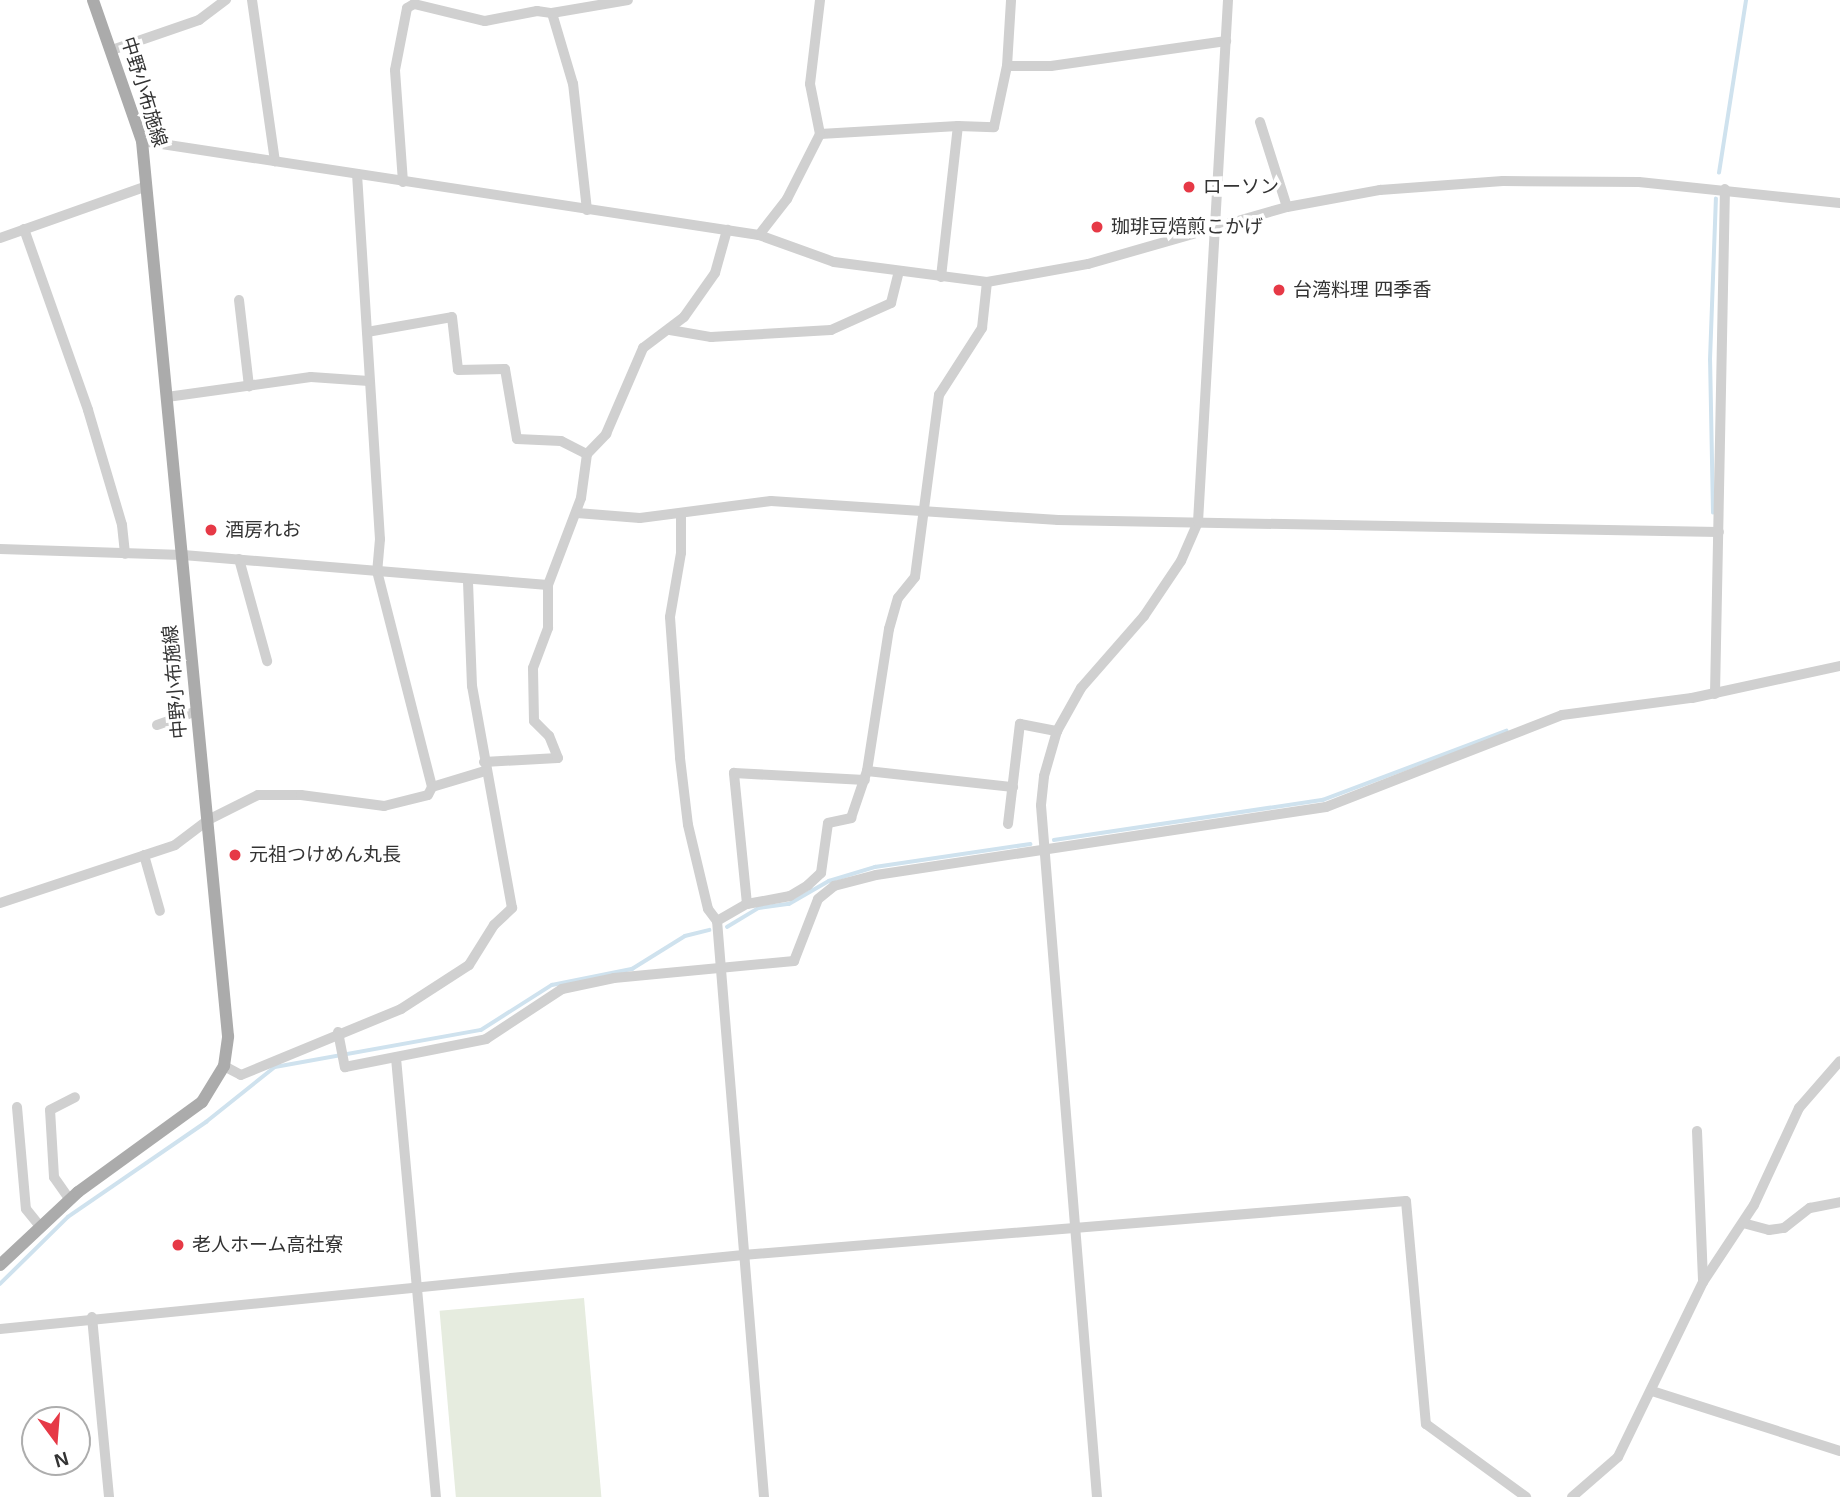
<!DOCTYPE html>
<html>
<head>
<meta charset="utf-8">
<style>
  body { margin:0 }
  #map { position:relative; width:1840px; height:1497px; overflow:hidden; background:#fff; font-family:Helvetica,"Noto Sans JP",sans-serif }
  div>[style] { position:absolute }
  .green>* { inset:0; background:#e6ecdf; transform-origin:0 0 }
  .stream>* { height:3.5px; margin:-1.75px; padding:0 1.75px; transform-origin:1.75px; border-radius:1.75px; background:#cfe2ee }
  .minor>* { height:10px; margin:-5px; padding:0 5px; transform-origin:5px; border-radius:5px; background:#d0d0d0 }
  .major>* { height:12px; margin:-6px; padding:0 6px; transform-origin:6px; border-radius:6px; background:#ababab }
  .dots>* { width:19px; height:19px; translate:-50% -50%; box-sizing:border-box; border:4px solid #fff; border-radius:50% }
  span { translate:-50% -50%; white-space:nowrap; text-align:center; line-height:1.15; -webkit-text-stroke:7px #fff; paint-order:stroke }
  .street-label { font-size:19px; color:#333 }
  .poi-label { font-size:19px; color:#333 }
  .left { translate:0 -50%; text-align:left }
  .north { position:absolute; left:21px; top:1406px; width:70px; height:70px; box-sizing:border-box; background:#fff; border:2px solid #adadad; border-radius:50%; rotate:164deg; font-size:19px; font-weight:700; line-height:28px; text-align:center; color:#333 }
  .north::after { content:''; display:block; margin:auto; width:24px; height:32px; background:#e63946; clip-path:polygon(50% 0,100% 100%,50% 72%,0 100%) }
</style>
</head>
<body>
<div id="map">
  <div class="green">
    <div style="left:584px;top:1298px;width:200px;height:145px;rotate:85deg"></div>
  </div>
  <div class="stream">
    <div style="left:1719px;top:173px;width:175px;rotate:-81.1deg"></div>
    <div style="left:1713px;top:513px;width:153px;rotate:-91.1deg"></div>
    <div style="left:1710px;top:360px;width:161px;rotate:-87.9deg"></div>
    <div style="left:1054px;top:840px;width:272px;rotate:-8.5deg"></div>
    <div style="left:1323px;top:800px;width:196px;rotate:-20.7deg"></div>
    <div style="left:727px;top:927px;width:37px;rotate:-31deg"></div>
    <div style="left:759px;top:908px;width:30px;rotate:-8deg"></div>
    <div style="left:789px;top:904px;width:46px;rotate:-29.9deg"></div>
    <div style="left:829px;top:881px;width:48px;rotate:-16.9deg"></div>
    <div style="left:875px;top:867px;width:157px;rotate:-8.4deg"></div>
    <div style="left:0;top:1284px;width:95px;rotate:-44.6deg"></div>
    <div style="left:68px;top:1217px;width:168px;rotate:-34.5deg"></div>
    <div style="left:206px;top:1122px;width:88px;rotate:-38.6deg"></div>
    <div style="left:275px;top:1067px;width:209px;rotate:-10.2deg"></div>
    <div style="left:481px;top:1030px;width:84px;rotate:-32.4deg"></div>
    <div style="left:552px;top:985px;width:82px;rotate:-11.3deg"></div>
    <div style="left:632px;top:969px;width:62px;rotate:-31.9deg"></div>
    <div style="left:685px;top:936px;width:25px;rotate:-14deg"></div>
  </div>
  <div class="minor">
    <div style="left:252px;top:0;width:163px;rotate:81.9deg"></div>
    <div style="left:112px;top:50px;width:92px;rotate:-19deg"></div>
    <div style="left:199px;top:20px;width:34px;rotate:-37deg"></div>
    <div style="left:1007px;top:66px;width:44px"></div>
    <div style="left:1051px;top:66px;width:177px;rotate:-8.1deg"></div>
    <div style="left:1260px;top:122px;width:89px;rotate:72.4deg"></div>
    <div style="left:820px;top:134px;width:138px;rotate:-3.3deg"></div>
    <div style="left:142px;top:141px;width:624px;rotate:8.66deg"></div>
    <div style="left:759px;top:235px;width:80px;rotate:19.8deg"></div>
    <div style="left:834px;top:262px;width:154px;rotate:7.4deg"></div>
    <div style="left:987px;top:282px;width:103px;rotate:-10.1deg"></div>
    <div style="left:1088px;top:264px;width:207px;rotate:-16deg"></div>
    <div style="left:1287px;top:207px;width:95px;rotate:-10.4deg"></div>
    <div style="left:1380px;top:190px;width:123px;rotate:-4.2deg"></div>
    <div style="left:1503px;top:181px;width:136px;rotate:0.4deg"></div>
    <div style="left:1639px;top:182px;width:202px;rotate:6deg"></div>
    <div style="left:357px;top:174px;width:366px;rotate:86.4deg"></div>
    <div style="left:380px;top:539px;width:32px;rotate:95deg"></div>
    <div style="left:377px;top:571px;width:223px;rotate:75.7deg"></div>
    <div style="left:403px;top:182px;width:112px;rotate:-94.1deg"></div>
    <div style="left:395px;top:70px;width:63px;rotate:-79deg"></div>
    <div style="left:407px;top:8px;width:8px;rotate:-30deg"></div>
    <div style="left:414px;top:4px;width:73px;rotate:13.5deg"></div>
    <div style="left:485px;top:21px;width:53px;rotate:-10.9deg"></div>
    <div style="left:537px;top:11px;width:15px;rotate:8deg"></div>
    <div style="left:587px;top:210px;width:127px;rotate:-96.3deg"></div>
    <div style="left:573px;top:84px;width:74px;rotate:-106.5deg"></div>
    <div style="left:552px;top:13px;width:77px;rotate:-9.7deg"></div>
    <div style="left:24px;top:229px;width:192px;rotate:70.5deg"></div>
    <div style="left:88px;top:410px;width:120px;rotate:73.5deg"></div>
    <div style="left:122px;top:525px;width:29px;rotate:84deg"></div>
    <div style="left:759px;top:235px;width:46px;rotate:-52.1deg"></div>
    <div style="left:787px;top:199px;width:73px;rotate:-63.1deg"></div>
    <div style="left:820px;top:134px;width:51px;rotate:-101.3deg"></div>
    <div style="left:810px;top:84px;width:85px;rotate:-83.2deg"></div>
    <div style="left:0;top:238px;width:156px;rotate:-19.5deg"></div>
    <div style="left:941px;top:277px;width:152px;rotate:-83.6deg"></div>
    <div style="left:958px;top:126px;width:36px;rotate:2deg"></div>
    <div style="left:994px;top:127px;width:62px;rotate:-78deg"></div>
    <div style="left:1007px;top:66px;width:66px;rotate:-86.5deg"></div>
    <div style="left:239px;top:300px;width:87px;rotate:83.4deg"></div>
    <div style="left:670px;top:330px;width:42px;rotate:9.7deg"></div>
    <div style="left:711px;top:337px;width:120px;rotate:-3.3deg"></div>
    <div style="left:831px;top:330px;width:66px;rotate:-24.2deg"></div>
    <div style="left:891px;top:303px;width:32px;rotate:-76deg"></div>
    <div style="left:367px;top:332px;width:86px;rotate:-10deg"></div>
    <div style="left:452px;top:317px;width:53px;rotate:83.5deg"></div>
    <div style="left:458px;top:370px;width:47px;rotate:-1.2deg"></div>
    <div style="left:505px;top:369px;width:71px;rotate:80.3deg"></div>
    <div style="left:517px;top:439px;width:44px;rotate:2.6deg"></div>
    <div style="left:561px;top:441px;width:29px;rotate:27deg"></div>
    <div style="left:167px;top:397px;width:145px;rotate:-7.9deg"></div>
    <div style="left:311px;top:377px;width:58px;rotate:3.9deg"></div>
    <div style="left:577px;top:513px;width:63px;rotate:4.5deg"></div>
    <div style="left:640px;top:518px;width:132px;rotate:-7.4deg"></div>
    <div style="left:771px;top:501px;width:288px;rotate:3.8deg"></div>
    <div style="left:1058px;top:520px;width:661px;rotate:1.04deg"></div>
    <div style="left:681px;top:514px;width:39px;rotate:90deg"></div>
    <div style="left:681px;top:553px;width:65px;rotate:99.8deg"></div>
    <div style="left:670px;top:617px;width:141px;rotate:85.9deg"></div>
    <div style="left:680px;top:758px;width:67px;rotate:83.2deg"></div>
    <div style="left:688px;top:825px;width:86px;rotate:76.6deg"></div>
    <div style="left:708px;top:909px;width:15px;rotate:53deg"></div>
    <div style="left:0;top:549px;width:183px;rotate:1.9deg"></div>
    <div style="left:183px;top:555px;width:366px;rotate:4.7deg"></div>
    <div style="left:239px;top:559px;width:106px;rotate:74.6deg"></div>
    <div style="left:1715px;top:694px;width:505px;rotate:-88.87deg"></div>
    <div style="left:157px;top:725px;width:42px;rotate:-19.3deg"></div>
    <div style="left:484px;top:762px;width:74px;rotate:-3.1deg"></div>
    <div style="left:558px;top:758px;width:24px;rotate:-112deg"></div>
    <div style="left:549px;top:736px;width:21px;rotate:-135deg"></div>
    <div style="left:534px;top:721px;width:53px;rotate:-91.1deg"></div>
    <div style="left:533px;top:668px;width:43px;rotate:-69.4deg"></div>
    <div style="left:548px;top:628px;width:43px;rotate:-90deg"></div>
    <div style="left:548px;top:585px;width:93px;rotate:-69.2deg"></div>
    <div style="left:581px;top:498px;width:44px;rotate:-82.2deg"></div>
    <div style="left:587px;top:454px;width:28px;rotate:-46deg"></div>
    <div style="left:606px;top:434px;width:94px;rotate:-66.7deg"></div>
    <div style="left:643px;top:348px;width:51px;rotate:-37.1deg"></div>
    <div style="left:684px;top:317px;width:54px;rotate:-54.8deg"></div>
    <div style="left:715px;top:273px;width:45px;rotate:-74.4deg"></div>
    <div style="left:867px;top:771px;width:147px;rotate:6.3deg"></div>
    <div style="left:1008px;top:824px;width:101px;rotate:-83.2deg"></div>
    <div style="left:1020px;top:724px;width:38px;rotate:11deg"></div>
    <div style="left:144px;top:855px;width:58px;rotate:74.1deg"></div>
    <div style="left:0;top:903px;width:184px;rotate:-18.3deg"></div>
    <div style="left:175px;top:845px;width:41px;rotate:-37.1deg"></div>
    <div style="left:208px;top:820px;width:56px;rotate:-26.6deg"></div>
    <div style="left:258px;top:795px;width:43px"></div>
    <div style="left:301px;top:795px;width:84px;rotate:7.5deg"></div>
    <div style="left:384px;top:806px;width:45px;rotate:-14deg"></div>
    <div style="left:428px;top:795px;width:9px;rotate:-63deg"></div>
    <div style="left:432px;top:787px;width:55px;rotate:-16.8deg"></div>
    <div style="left:747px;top:904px;width:132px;rotate:-95.7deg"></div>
    <div style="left:734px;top:773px;width:131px;rotate:3.1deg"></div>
    <div style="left:338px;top:1032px;width:36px;rotate:79deg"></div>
    <div style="left:345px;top:1067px;width:144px;rotate:-11.2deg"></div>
    <div style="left:486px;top:1039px;width:91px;rotate:-33.3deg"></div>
    <div style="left:562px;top:989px;width:53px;rotate:-11.9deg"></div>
    <div style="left:614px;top:978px;width:181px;rotate:-5.4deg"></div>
    <div style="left:794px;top:961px;width:66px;rotate:-68.8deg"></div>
    <div style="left:818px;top:899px;width:21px;rotate:-39deg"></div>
    <div style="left:834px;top:886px;width:43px;rotate:-14.7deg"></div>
    <div style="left:876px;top:875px;width:455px;rotate:-8.6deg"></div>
    <div style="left:1326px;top:807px;width:253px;rotate:-21.3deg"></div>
    <div style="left:1562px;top:715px;width:131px;rotate:-7.5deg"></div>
    <div style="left:1692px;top:698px;width:151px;rotate:-12.2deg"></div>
    <div style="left:396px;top:1058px;width:441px;rotate:84.8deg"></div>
    <div style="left:224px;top:1066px;width:19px;rotate:28deg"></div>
    <div style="left:241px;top:1075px;width:173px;rotate:-22.4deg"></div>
    <div style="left:401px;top:1009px;width:81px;rotate:-32.9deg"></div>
    <div style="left:469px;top:965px;width:47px;rotate:-58deg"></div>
    <div style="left:494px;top:925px;width:25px;rotate:-43deg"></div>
    <div style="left:512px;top:908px;width:226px;rotate:-100.2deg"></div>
    <div style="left:472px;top:686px;width:106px;rotate:-92.2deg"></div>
    <div style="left:17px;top:1107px;width:102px;rotate:85deg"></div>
    <div style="left:26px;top:1209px;width:22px;rotate:51deg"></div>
    <div style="left:1697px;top:1131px;width:151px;rotate:87.7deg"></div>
    <div style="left:70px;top:1200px;width:28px;rotate:-125deg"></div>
    <div style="left:54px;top:1177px;width:67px;rotate:-93.4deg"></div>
    <div style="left:50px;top:1110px;width:28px;rotate:-27deg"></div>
    <div style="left:1743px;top:1223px;width:27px;rotate:15deg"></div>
    <div style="left:1769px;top:1230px;width:15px;rotate:-8deg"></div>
    <div style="left:1784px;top:1228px;width:33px;rotate:-38deg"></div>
    <div style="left:1810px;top:1208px;width:31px;rotate:-11deg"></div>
    <div style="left:92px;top:1317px;width:181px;rotate:84.6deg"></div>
    <div style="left:0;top:1329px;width:747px;rotate:-5.69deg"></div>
    <div style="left:743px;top:1255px;width:665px;rotate:-4.66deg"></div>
    <div style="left:1406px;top:1201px;width:224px;rotate:84.9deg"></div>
    <div style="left:1426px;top:1424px;width:124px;rotate:36.1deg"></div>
    <div style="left:1652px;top:1391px;width:197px;rotate:17.7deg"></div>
    <div style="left:764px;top:1497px;width:578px;rotate:-94.66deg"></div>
    <div style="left:717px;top:921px;width:34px;rotate:-30deg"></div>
    <div style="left:747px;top:904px;width:44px;rotate:-10.5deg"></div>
    <div style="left:790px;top:896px;width:21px;rotate:-31deg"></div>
    <div style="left:808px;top:885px;width:18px;rotate:-43deg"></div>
    <div style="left:821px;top:873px;width:50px;rotate:-82deg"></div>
    <div style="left:828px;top:823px;width:24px;rotate:-12deg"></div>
    <div style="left:851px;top:818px;width:50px;rotate:-71.2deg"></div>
    <div style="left:867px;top:771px;width:144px;rotate:-81.2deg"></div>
    <div style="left:889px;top:629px;width:32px;rotate:-74deg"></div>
    <div style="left:898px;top:598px;width:27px;rotate:-51deg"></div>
    <div style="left:915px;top:577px;width:184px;rotate:-82.5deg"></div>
    <div style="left:939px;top:395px;width:80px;rotate:-57.3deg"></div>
    <div style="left:982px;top:328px;width:46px;rotate:-83.8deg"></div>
    <div style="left:1097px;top:1497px;width:694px;rotate:-94.63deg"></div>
    <div style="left:1041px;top:805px;width:29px;rotate:-84deg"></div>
    <div style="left:1044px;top:776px;width:47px;rotate:-73.9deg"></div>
    <div style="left:1057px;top:731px;width:49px;rotate:-60.8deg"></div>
    <div style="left:1081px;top:688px;width:96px;rotate:-48.8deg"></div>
    <div style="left:1144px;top:616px;width:66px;rotate:-56.1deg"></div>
    <div style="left:1181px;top:561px;width:43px;rotate:-66.4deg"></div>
    <div style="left:1198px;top:522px;width:523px;rotate:-86.71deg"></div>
    <div style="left:1572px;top:1497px;width:61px;rotate:-41deg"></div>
    <div style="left:1618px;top:1457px;width:195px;rotate:-64.1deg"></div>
    <div style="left:1703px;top:1282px;width:92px;rotate:-56.5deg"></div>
    <div style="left:1754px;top:1205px;width:107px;rotate:-65.1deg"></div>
    <div style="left:1799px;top:1108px;width:62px;rotate:-48.9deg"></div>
  </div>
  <div class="major">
    <div style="left:0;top:1265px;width:107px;rotate:-43.1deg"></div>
    <div style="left:78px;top:1192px;width:153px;rotate:-36deg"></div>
    <div style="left:202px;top:1102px;width:42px;rotate:-58.6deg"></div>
    <div style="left:224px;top:1066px;width:30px;rotate:-82deg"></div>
    <div style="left:228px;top:1036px;width:899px;rotate:-95.49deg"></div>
    <div style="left:142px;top:141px;width:149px;rotate:-109.2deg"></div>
  </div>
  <div class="dots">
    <div style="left:1189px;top:187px;background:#e63946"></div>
    <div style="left:1097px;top:227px;background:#e63946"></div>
    <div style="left:1279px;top:290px;background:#e63946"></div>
    <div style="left:211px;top:530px;background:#e63946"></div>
    <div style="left:235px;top:855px;background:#e63946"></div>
    <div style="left:178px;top:1245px;background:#e63946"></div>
  </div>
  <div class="street-label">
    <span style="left:144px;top:92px;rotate:73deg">中野小布施線</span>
    <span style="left:175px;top:682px;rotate:-95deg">中野小布施線</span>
  </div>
  <div class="poi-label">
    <span class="left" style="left:1203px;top:187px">ローソン</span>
    <span class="left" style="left:1111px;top:227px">珈琲豆焙煎こかげ</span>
    <span class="left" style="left:1293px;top:290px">台湾料理 四季香</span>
    <span class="left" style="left:225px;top:530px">酒房れお</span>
    <span class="left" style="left:249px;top:855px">元祖つけめん丸長</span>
    <span class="left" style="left:192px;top:1245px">老人ホーム高社寮</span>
  </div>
  <div class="north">N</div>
</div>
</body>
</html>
